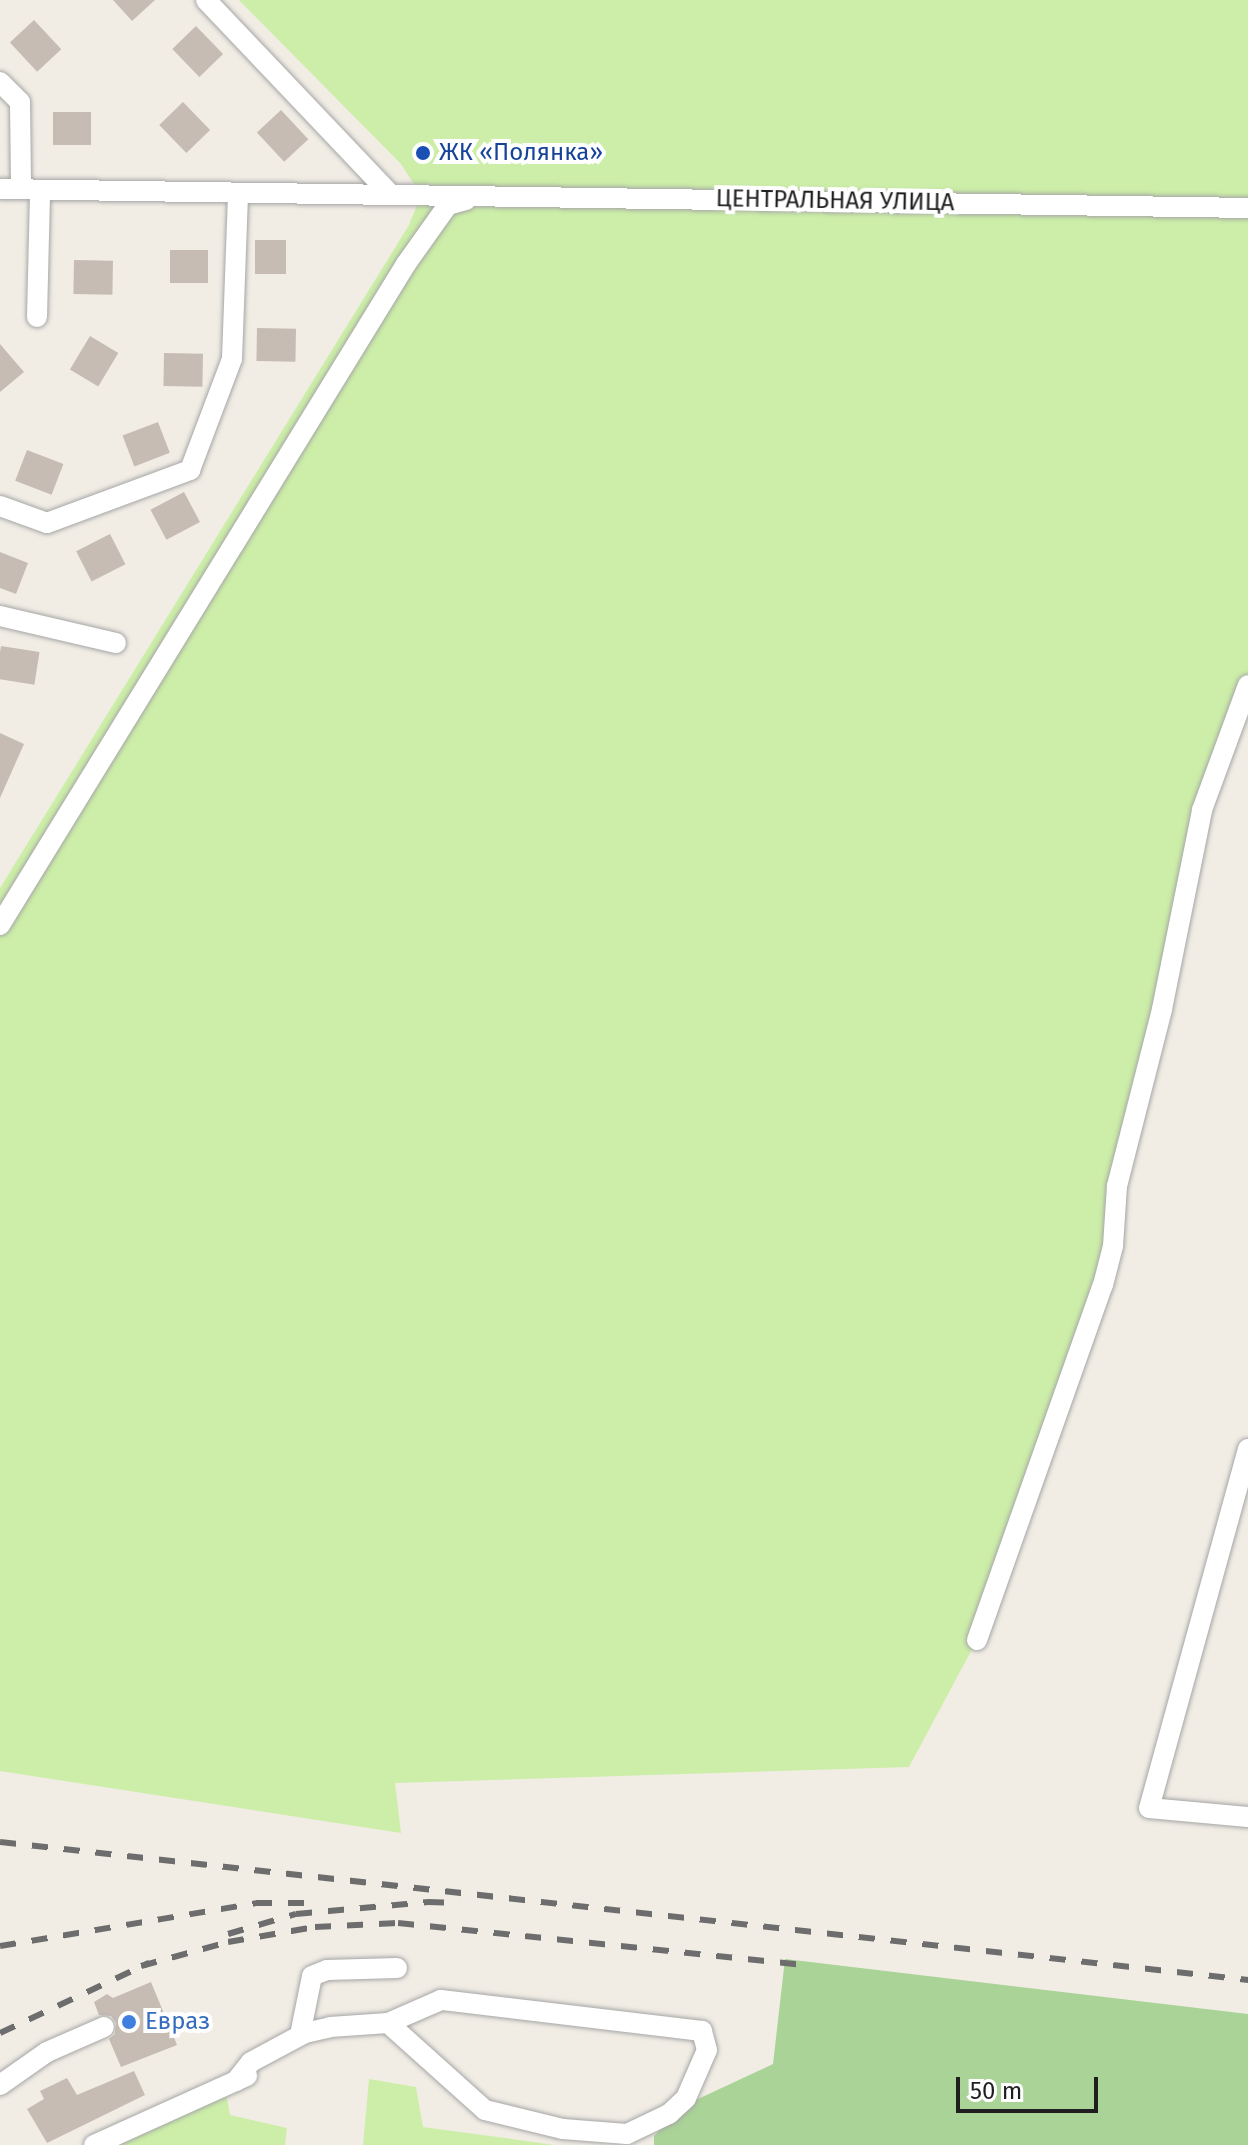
<!DOCTYPE html>
<html>
<head>
<meta charset="utf-8">
<style>
  body { margin:0 }
  #map { position:relative; width:1248px; height:2145px; overflow:hidden; background:#f1ede5; font-family:"Fira Sans",sans-serif }
  div>[style] { position:absolute }
  .grass>* { inset:0; background:#cceea8 }
  .forest>* { inset:0; background:#aad397 }
  .building>* { inset:0; background:#c6bcb4; transform-origin:0 0 }
  .roads { filter:drop-shadow(0 0 2px #a6a6a6) drop-shadow(0 0 2px #a6a6a6) }
  .minor>* { height:20px; margin:-10px; padding:0 10px; transform-origin:10px; border-radius:10px; background:#fff }
  .rail>* { height:6px; margin-top:-3px; transform-origin:0; background:repeating-linear-gradient(90deg,#6d6d6d 0 16px,transparent 0 32px) }
  .dots>* { width:22px; height:22px; translate:-50% -50%; box-sizing:border-box; border:4px solid #fff; border-radius:50% }
  span { translate:-50% -50%; white-space:nowrap; text-align:center; line-height:1.15; -webkit-text-stroke:8px #fff; paint-order:stroke }
  .transit-label { font-size:24px; color:#164399 }
  .left { translate:0 -50%; text-align:left }
  .street-label { font-size:24px; color:#1f1f1f }
  .shop-label { font-size:24px; color:#366cbe }
  .scale { position:absolute; left:956px; top:2077px; width:142px; height:36px; box-sizing:border-box; border:4px solid #1f1f1f; border-top:0; padding-left:10px; font-size:24px; line-height:28px; white-space:nowrap; color:#1f1f1f; -webkit-text-stroke:6px #fff; paint-order:stroke }
</style>
</head>
<body>
<div id="map">
  <div class="grass">
    <div style="clip-path:polygon(239px 0,1248px 0,1248px 685px,1202px 810px,1113px 1246px,977px 1640px,909px 1767px,395px 1783px,401px 1833px,0 1771px,0 888px,409px 225px,421px 195px,401px 164px)"></div>
    <div style="clip-path:polygon(369px 2079px,416px 2087px,423px 2127px,555px 2145px,363px 2145px)"></div>
    <div style="clip-path:polygon(226px 2093px,230px 2115px,287px 2128px,285px 2145px,109px 2145px)"></div>
  </div>
  <div class="forest">
    <div style="clip-path:polygon(785px 1959px,1248px 2014px,1248px 2145px,654px 2145px,654px 2136px,683px 2106px,773px 2064px)"></div>
  </div>
  <div class="building">
    <div style="clip-path:polygon(113px 0,155px 0,132px 21px)"></div>
    <div style="left:34px;top:20px;width:40px;height:33px;rotate:47deg"></div>
    <div style="left:196px;top:26px;width:39px;height:33px;rotate:46deg"></div>
    <div style="left:183px;top:102px;width:39px;height:33px;rotate:46deg"></div>
    <div style="left:281px;top:110px;width:40px;height:33px;rotate:47deg"></div>
    <div style="left:53px;top:112px;width:38px;height:33px"></div>
    <div style="left:255px;top:240px;width:31px;height:34px"></div>
    <div style="left:170px;top:250px;width:38px;height:33px"></div>
    <div style="left:74px;top:260px;width:39px;height:34px;rotate:1deg"></div>
    <div style="left:257px;top:328px;width:39px;height:33px;rotate:1deg"></div>
    <div style="left:90px;top:336px;width:33px;height:39px;rotate:31deg"></div>
    <div style="clip-path:polygon(0 344px,24px 372px,0 392px)"></div>
    <div style="left:164px;top:353px;width:39px;height:33px;rotate:1deg"></div>
    <div style="left:158px;top:422px;width:33px;height:38px;rotate:69deg"></div>
    <div style="left:27px;top:450px;width:39px;height:33px;rotate:21deg"></div>
    <div style="left:184px;top:492px;width:34px;height:38px;rotate:62deg"></div>
    <div style="left:110px;top:534px;width:34px;height:38px;rotate:63deg"></div>
    <div style="clip-path:polygon(0 552px,28px 563px,16px 594px,0 588px)"></div>
    <div style="left:1px;top:646px;width:39px;height:33px;rotate:9deg"></div>
    <div style="clip-path:polygon(0 733px,24px 744px,0 798px)"></div>
    <div style="clip-path:polygon(151px 1982px,177px 2045px,121px 2067px,109px 2039px,115px 2034px,116px 2023px,111px 2016px,99px 2015px,94px 2002px,107px 1994px,113px 1998px)"></div>
    <div style="clip-path:polygon(134px 2071px,145px 2095px,47px 2143px,27px 2109px,44px 2099px,40px 2091px,67px 2078px,77px 2095px)"></div>
  </div>
  <div class="roads">
    <div class="minor">
      <div style="left:206px;top:0;width:267px;rotate:46.5deg"></div>
      <div style="left:0;top:82px;width:28px;rotate:45deg"></div>
      <div style="left:20px;top:102px;width:87px;rotate:89.3deg"></div>
      <div style="left:0;top:189px;width:1248px;rotate:0.87deg"></div>
      <div style="left:37px;top:317px;width:127px;rotate:-88.6deg"></div>
      <div style="left:0;top:506px;width:50px;rotate:19.9deg"></div>
      <div style="left:47px;top:523px;width:153px;rotate:-20.3deg"></div>
      <div style="left:190px;top:470px;width:119px;rotate:-69.3deg"></div>
      <div style="left:232px;top:359px;width:166px;rotate:-87.9deg"></div>
      <div style="left:0;top:616px;width:119px;rotate:13.1deg"></div>
      <div style="left:0;top:925px;width:776px;rotate:-58.44deg"></div>
      <div style="left:406px;top:264px;width:72px;rotate:-54.6deg"></div>
      <div style="left:448px;top:205px;width:19px;rotate:-16deg"></div>
      <div style="left:1248px;top:1449px;width:372px;rotate:105.4deg"></div>
      <div style="left:1149px;top:1808px;width:99px;rotate:5.2deg"></div>
      <div style="left:977px;top:1640px;width:377px;rotate:-70.5deg"></div>
      <div style="left:1103px;top:1285px;width:40px;rotate:-75.6deg"></div>
      <div style="left:1113px;top:1246px;width:60px;rotate:-86.2deg"></div>
      <div style="left:1117px;top:1186px;width:183px;rotate:-75.7deg"></div>
      <div style="left:1162px;top:1009px;width:203px;rotate:-78.6deg"></div>
      <div style="left:1202px;top:810px;width:133px;rotate:-69.8deg"></div>
      <div style="left:300px;top:2035px;width:60px;rotate:-78.5deg"></div>
      <div style="left:312px;top:1976px;width:16px;rotate:-22deg"></div>
      <div style="left:327px;top:1970px;width:70px;rotate:-1.6deg"></div>
      <div style="left:236px;top:2081px;width:24px;rotate:-52deg"></div>
      <div style="left:251px;top:2062px;width:61px;rotate:-28.2deg"></div>
      <div style="left:305px;top:2033px;width:26px;rotate:-13deg"></div>
      <div style="left:330px;top:2027px;width:58px;rotate:-3.9deg"></div>
      <div style="left:388px;top:2023px;width:130px;rotate:41.9deg"></div>
      <div style="left:485px;top:2110px;width:80px;rotate:13.7deg"></div>
      <div style="left:563px;top:2129px;width:64px;rotate:4.5deg"></div>
      <div style="left:627px;top:2134px;width:47px;rotate:-25.5deg"></div>
      <div style="left:669px;top:2114px;width:23px;rotate:-43deg"></div>
      <div style="left:686px;top:2098px;width:52px;rotate:-66.4deg"></div>
      <div style="left:707px;top:2050px;width:20px;rotate:-105deg"></div>
      <div style="left:702px;top:2031px;width:263px;rotate:-173.2deg"></div>
      <div style="left:441px;top:2000px;width:58px;rotate:156.5deg"></div>
      <div style="left:0;top:2085px;width:57px;rotate:-35.1deg"></div>
      <div style="left:47px;top:2052px;width:62px;rotate:-23.7deg"></div>
      <div style="left:94px;top:2145px;width:168px;rotate:-24.3deg"></div>
    </div>
  </div>
  <div class="rail">
    <div style="left:0;top:1842px;width:1256px;rotate:6.31deg"></div>
    <div style="left:228px;top:1934px;width:71px;rotate:-16.4deg"></div>
    <div style="left:296px;top:1914px;width:133px;rotate:-5.2deg"></div>
    <div style="left:428px;top:1902px;width:32px;rotate:2deg"></div>
    <div style="left:0;top:1946px;width:260px;rotate:-9.5deg"></div>
    <div style="left:256px;top:1903px;width:56px"></div>
    <div style="left:141px;top:1966px;width:90px;rotate:-15.4deg"></div>
    <div style="left:228px;top:1942px;width:88px;rotate:-9.8deg"></div>
    <div style="left:315px;top:1927px;width:83px;rotate:-2.8deg"></div>
    <div style="left:398px;top:1923px;width:408px;rotate:5.9deg"></div>
    <div style="left:0;top:2033px;width:165px;rotate:-25.2deg"></div>
  </div>
  <div class="dots">
    <div style="left:423px;top:153px;background:#1a4fb4"></div>
    <div style="left:129px;top:2022px;background:#3f7fe0"></div>
  </div>
  <div class="transit-label">
    <span class="left" style="left:439px;top:153px">ЖК «Полянка»</span>
  </div>
  <div class="street-label">
    <span style="left:835px;top:201px;rotate:1deg">ЦЕНТРАЛЬНАЯ УЛИЦА</span>
  </div>
  <div class="shop-label">
    <span class="left" style="left:145px;top:2022px">Евраз</span>
  </div>
  <div class="scale">50 m</div>
</div>
</body>
</html>
